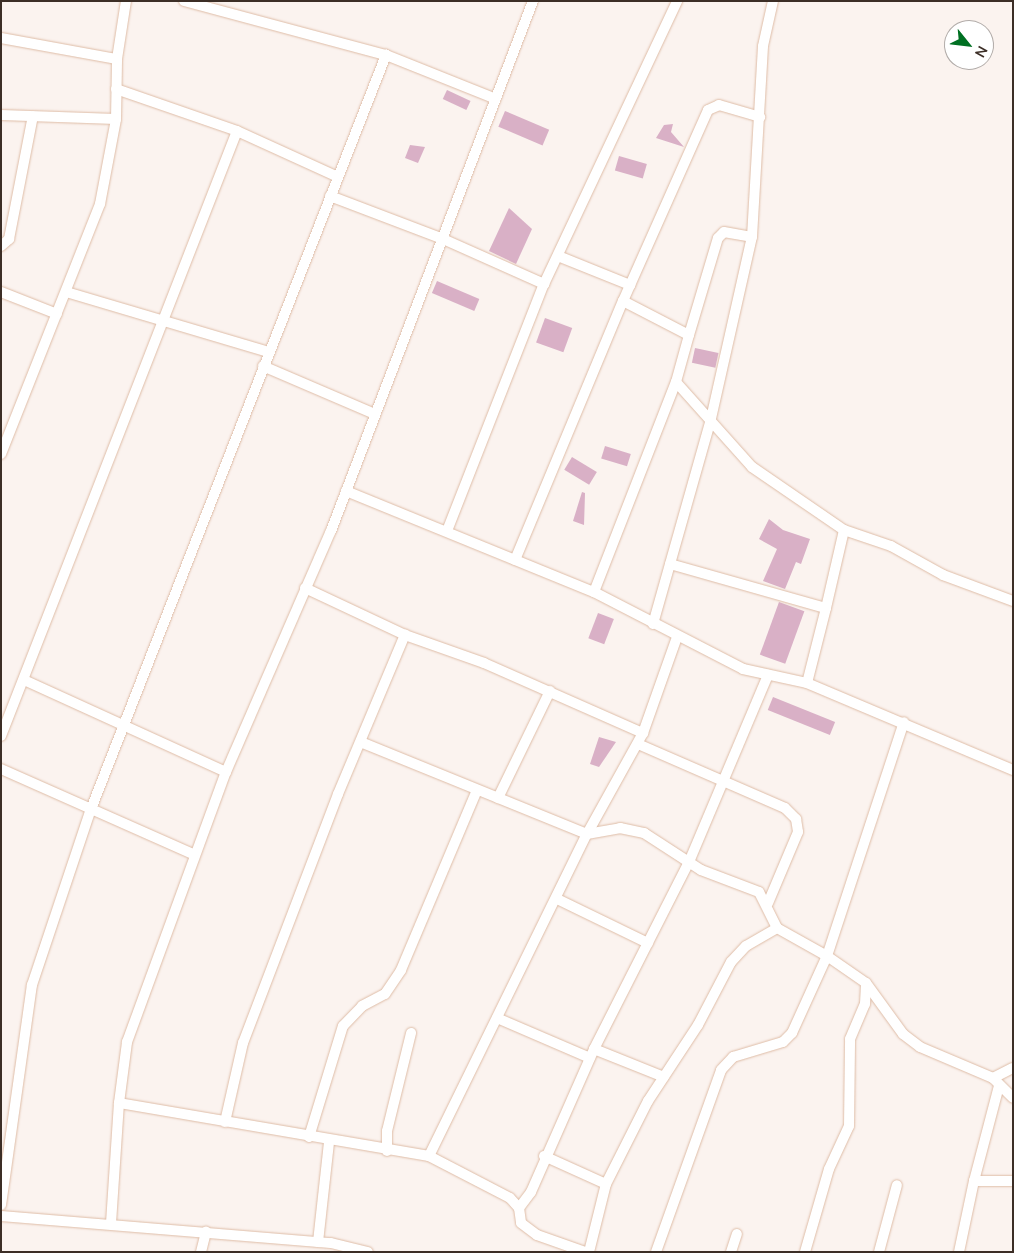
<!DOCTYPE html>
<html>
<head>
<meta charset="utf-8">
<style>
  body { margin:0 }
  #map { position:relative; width:1014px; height:1253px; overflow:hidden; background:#fbf3ef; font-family:Mulish,sans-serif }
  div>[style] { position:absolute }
  .building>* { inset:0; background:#d9b0c6; transform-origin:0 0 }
  .roads { filter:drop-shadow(0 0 1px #debca6) drop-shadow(0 0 1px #debca6) }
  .street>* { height:10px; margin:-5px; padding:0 5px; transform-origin:5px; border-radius:5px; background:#fff }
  span { translate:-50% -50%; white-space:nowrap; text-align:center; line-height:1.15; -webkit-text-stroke:4px #fff; paint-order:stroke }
  .frame { position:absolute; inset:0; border:2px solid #3c2e26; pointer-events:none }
  .north { position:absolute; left:944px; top:20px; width:50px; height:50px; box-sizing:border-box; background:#fff; border:1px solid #b1aba8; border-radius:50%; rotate:119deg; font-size:14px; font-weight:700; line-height:20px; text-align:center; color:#3c2e26 }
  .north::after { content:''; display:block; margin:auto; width:18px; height:22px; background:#007022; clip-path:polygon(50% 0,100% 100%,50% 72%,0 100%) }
</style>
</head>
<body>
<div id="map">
  <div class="building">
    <div style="left:447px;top:90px;width:26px;height:10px;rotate:25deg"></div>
    <div style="left:505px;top:111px;width:48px;height:17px;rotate:23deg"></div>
    <div style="clip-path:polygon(673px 124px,671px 132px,684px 147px,656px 138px,664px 125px)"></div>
    <div style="clip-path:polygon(410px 145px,425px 147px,418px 163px,405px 158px)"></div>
    <div style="left:619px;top:156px;width:29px;height:15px;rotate:16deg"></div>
    <div style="clip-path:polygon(509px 208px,532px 229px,516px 264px,489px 251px)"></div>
    <div style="left:437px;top:281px;width:46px;height:13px;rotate:23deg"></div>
    <div style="left:545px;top:318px;width:29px;height:26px;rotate:20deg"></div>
    <div style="left:695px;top:348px;width:24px;height:15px;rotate:12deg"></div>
    <div style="left:605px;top:446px;width:27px;height:13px;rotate:17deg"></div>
    <div style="left:572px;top:457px;width:29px;height:15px;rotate:31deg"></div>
    <div style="clip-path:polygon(582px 492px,585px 493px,584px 525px,573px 521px)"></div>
    <div style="clip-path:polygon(769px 519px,783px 530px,810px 539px,801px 564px,796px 562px,785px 589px,763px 581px,777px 549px,759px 539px)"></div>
    <div style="left:779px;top:602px;width:27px;height:56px;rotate:20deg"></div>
    <div style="left:598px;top:613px;width:17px;height:27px;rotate:21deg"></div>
    <div style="left:773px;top:697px;width:67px;height:14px;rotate:22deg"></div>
    <div style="clip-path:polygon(599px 737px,616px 742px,599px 767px,590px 764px)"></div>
  </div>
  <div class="roads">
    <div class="street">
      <div style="left:184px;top:1px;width:209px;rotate:15deg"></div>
      <div style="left:386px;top:55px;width:118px;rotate:21.8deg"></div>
      <div style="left:1px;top:38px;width:118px;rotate:10.3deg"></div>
      <div style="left:116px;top:89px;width:128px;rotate:19.1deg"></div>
      <div style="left:237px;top:131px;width:111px;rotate:24.5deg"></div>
      <div style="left:1px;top:115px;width:115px;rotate:2deg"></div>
      <div style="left:330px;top:196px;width:121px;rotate:20.8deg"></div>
      <div style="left:443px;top:239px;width:111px;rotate:24deg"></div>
      <div style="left:1px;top:246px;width:11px;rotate:-41deg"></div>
      <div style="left:9px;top:239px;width:125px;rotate:-79deg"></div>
      <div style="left:558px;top:256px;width:78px;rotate:21.9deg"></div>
      <div style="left:1px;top:292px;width:60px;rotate:21.4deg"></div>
      <div style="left:66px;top:292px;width:212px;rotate:16.5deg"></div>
      <div style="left:623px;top:301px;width:74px;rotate:27.3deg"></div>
      <div style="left:689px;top:335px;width:49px;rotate:105.5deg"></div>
      <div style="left:676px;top:382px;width:114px;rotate:48.2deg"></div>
      <div style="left:752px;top:467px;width:112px;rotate:34.4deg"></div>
      <div style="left:844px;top:530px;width:50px;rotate:18.8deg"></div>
      <div style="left:891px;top:546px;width:60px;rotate:29.1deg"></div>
      <div style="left:943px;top:575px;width:75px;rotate:20.4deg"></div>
      <div style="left:689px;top:335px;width:101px;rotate:-73.4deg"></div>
      <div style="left:718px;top:238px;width:8px;rotate:-45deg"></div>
      <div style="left:724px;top:232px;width:28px;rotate:10deg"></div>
      <div style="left:263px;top:366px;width:122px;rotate:23.2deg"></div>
      <div style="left:1px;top:454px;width:269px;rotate:-68.4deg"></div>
      <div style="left:100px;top:204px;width:86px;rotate:-79.3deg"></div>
      <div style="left:116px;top:119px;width:60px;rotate:-89deg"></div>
      <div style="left:117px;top:59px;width:59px;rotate:-81.2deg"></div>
      <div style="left:346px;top:491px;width:268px;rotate:22.2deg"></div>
      <div style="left:594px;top:592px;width:168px;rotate:27.3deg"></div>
      <div style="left:743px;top:669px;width:66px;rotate:12.3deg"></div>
      <div style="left:807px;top:683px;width:224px;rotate:22.9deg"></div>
      <div style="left:447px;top:531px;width:265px;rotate:-68.6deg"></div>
      <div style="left:544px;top:284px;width:313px;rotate:-64.8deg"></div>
      <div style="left:515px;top:560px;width:281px;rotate:-67.4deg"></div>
      <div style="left:623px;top:301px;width:209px;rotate:-66deg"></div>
      <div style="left:708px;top:110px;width:12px;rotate:-24deg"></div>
      <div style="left:719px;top:105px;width:43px;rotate:16.3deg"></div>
      <div style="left:670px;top:564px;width:162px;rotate:15.8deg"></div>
      <div style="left:826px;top:608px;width:77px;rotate:104.2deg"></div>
      <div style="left:305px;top:588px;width:110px;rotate:25.2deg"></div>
      <div style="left:405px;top:635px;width:84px;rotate:19.5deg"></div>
      <div style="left:484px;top:663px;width:174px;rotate:23.8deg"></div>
      <div style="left:594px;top:592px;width:225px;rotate:-68.7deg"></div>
      <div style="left:826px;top:608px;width:80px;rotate:-77deg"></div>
      <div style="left:653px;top:624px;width:209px;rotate:-74.2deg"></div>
      <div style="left:710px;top:423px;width:191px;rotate:-77.3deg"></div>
      <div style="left:752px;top:237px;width:191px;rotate:-86.7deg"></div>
      <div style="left:763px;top:46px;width:46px;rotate:-77.5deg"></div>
      <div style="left:24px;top:680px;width:222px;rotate:24.5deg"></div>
      <div style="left:1px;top:736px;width:649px;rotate:-68.69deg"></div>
      <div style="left:363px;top:743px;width:242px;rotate:22.1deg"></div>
      <div style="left:587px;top:834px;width:34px;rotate:-10deg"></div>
      <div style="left:620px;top:828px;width:25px;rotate:12deg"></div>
      <div style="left:644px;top:833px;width:68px;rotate:33deg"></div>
      <div style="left:701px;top:870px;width:62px;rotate:20.8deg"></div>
      <div style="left:759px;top:892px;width:40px;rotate:63.4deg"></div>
      <div style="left:777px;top:928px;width:57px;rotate:29.2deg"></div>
      <div style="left:827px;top:956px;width:47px;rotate:34.7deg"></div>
      <div style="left:866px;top:983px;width:63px;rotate:54deg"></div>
      <div style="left:903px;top:1034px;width:21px;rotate:37deg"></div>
      <div style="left:920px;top:1047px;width:79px;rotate:23deg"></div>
      <div style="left:993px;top:1078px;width:28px;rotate:45deg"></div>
      <div style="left:638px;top:744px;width:160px;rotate:23.5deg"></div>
      <div style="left:785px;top:808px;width:16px;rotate:45deg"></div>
      <div style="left:796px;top:819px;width:13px;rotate:81deg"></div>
      <div style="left:798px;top:832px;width:77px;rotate:112.9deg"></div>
      <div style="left:1px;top:769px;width:212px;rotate:23.9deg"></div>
      <div style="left:498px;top:798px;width:119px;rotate:-64.1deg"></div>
      <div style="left:557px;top:899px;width:101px;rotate:25.8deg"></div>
      <div style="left:497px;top:1018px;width:101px;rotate:23.3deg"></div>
      <div style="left:594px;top:1049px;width:75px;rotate:21.8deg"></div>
      <div style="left:993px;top:1078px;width:22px;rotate:-27deg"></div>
      <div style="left:119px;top:1103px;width:314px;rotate:9.7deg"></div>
      <div style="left:429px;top:1156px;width:359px;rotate:-63.9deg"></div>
      <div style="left:587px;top:834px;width:115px;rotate:-61deg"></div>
      <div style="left:643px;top:733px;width:102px;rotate:-70.5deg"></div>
      <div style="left:225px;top:1122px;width:81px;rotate:-77.2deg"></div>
      <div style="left:243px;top:1043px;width:267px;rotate:-69.1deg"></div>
      <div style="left:338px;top:794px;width:173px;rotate:-67.2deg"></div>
      <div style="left:309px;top:1137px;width:116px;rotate:-73deg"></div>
      <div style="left:343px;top:1026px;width:28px;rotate:-46deg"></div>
      <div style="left:362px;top:1006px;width:26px;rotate:-28deg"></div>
      <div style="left:385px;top:994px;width:29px;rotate:-56deg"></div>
      <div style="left:401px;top:970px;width:195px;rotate:-67.1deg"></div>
      <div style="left:387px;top:1151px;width:20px;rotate:-90deg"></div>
      <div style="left:387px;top:1131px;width:101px;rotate:-76.2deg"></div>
      <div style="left:429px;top:1156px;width:91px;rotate:27.4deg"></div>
      <div style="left:510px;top:1198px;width:13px;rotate:48deg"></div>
      <div style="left:519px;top:1208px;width:15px;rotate:82deg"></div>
      <div style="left:521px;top:1223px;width:20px;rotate:37deg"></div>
      <div style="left:537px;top:1235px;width:51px;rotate:19.5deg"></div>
      <div style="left:544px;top:1156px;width:68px;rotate:24.3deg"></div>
      <div style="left:974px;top:1181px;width:98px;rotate:-75.3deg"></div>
      <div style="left:1px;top:1205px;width:222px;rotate:-82deg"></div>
      <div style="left:32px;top:985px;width:186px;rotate:-71.5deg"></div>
      <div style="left:91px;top:809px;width:810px;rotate:-68.63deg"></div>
      <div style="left:519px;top:1208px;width:20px;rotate:-53deg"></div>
      <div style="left:531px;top:1192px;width:156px;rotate:-66.2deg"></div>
      <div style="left:594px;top:1049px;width:210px;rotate:-63.1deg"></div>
      <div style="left:689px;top:862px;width:203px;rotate:-67.1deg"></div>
      <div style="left:1px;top:1216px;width:331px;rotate:4.7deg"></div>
      <div style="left:331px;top:1243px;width:38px;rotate:14deg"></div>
      <div style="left:111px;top:1223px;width:120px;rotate:-86.2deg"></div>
      <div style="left:119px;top:1103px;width:62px;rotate:-82.5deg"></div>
      <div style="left:127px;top:1042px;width:288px;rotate:-69.9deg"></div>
      <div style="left:226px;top:772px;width:263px;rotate:-66.5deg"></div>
      <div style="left:331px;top:531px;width:567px;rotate:-69.14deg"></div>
      <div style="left:318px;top:1242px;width:101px;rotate:-83.7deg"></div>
      <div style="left:201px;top:1252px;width:21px;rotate:-76deg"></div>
      <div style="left:589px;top:1252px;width:70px;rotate:-76deg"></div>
      <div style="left:606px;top:1184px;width:93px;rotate:-63.2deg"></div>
      <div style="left:648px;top:1101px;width:91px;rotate:-56.7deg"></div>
      <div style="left:698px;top:1025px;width:71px;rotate:-62.4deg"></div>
      <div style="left:731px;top:962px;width:22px;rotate:-47deg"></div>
      <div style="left:746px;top:946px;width:36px;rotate:-30deg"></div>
      <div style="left:656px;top:1252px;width:193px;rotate:-70.3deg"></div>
      <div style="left:721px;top:1070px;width:18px;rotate:-47deg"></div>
      <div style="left:733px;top:1057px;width:52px;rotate:-16.7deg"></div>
      <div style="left:783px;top:1042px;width:13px;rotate:-45deg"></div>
      <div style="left:792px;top:1033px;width:85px;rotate:-65.6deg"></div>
      <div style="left:827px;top:956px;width:246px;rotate:-71.8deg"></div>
      <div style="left:731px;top:1252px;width:19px;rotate:-72deg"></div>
      <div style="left:805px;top:1252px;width:86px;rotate:-73.9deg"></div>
      <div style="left:829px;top:1169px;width:47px;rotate:-65.1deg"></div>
      <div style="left:849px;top:1126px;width:87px;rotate:-89.3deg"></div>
      <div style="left:850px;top:1039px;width:38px;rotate:-67deg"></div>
      <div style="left:865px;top:1004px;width:21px;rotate:-87deg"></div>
      <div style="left:879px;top:1252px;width:69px;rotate:-75deg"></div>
      <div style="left:959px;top:1252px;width:73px;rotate:-78.1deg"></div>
      <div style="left:974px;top:1181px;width:39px"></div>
    </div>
  </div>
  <div class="frame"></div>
  <div class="north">N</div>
</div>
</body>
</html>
